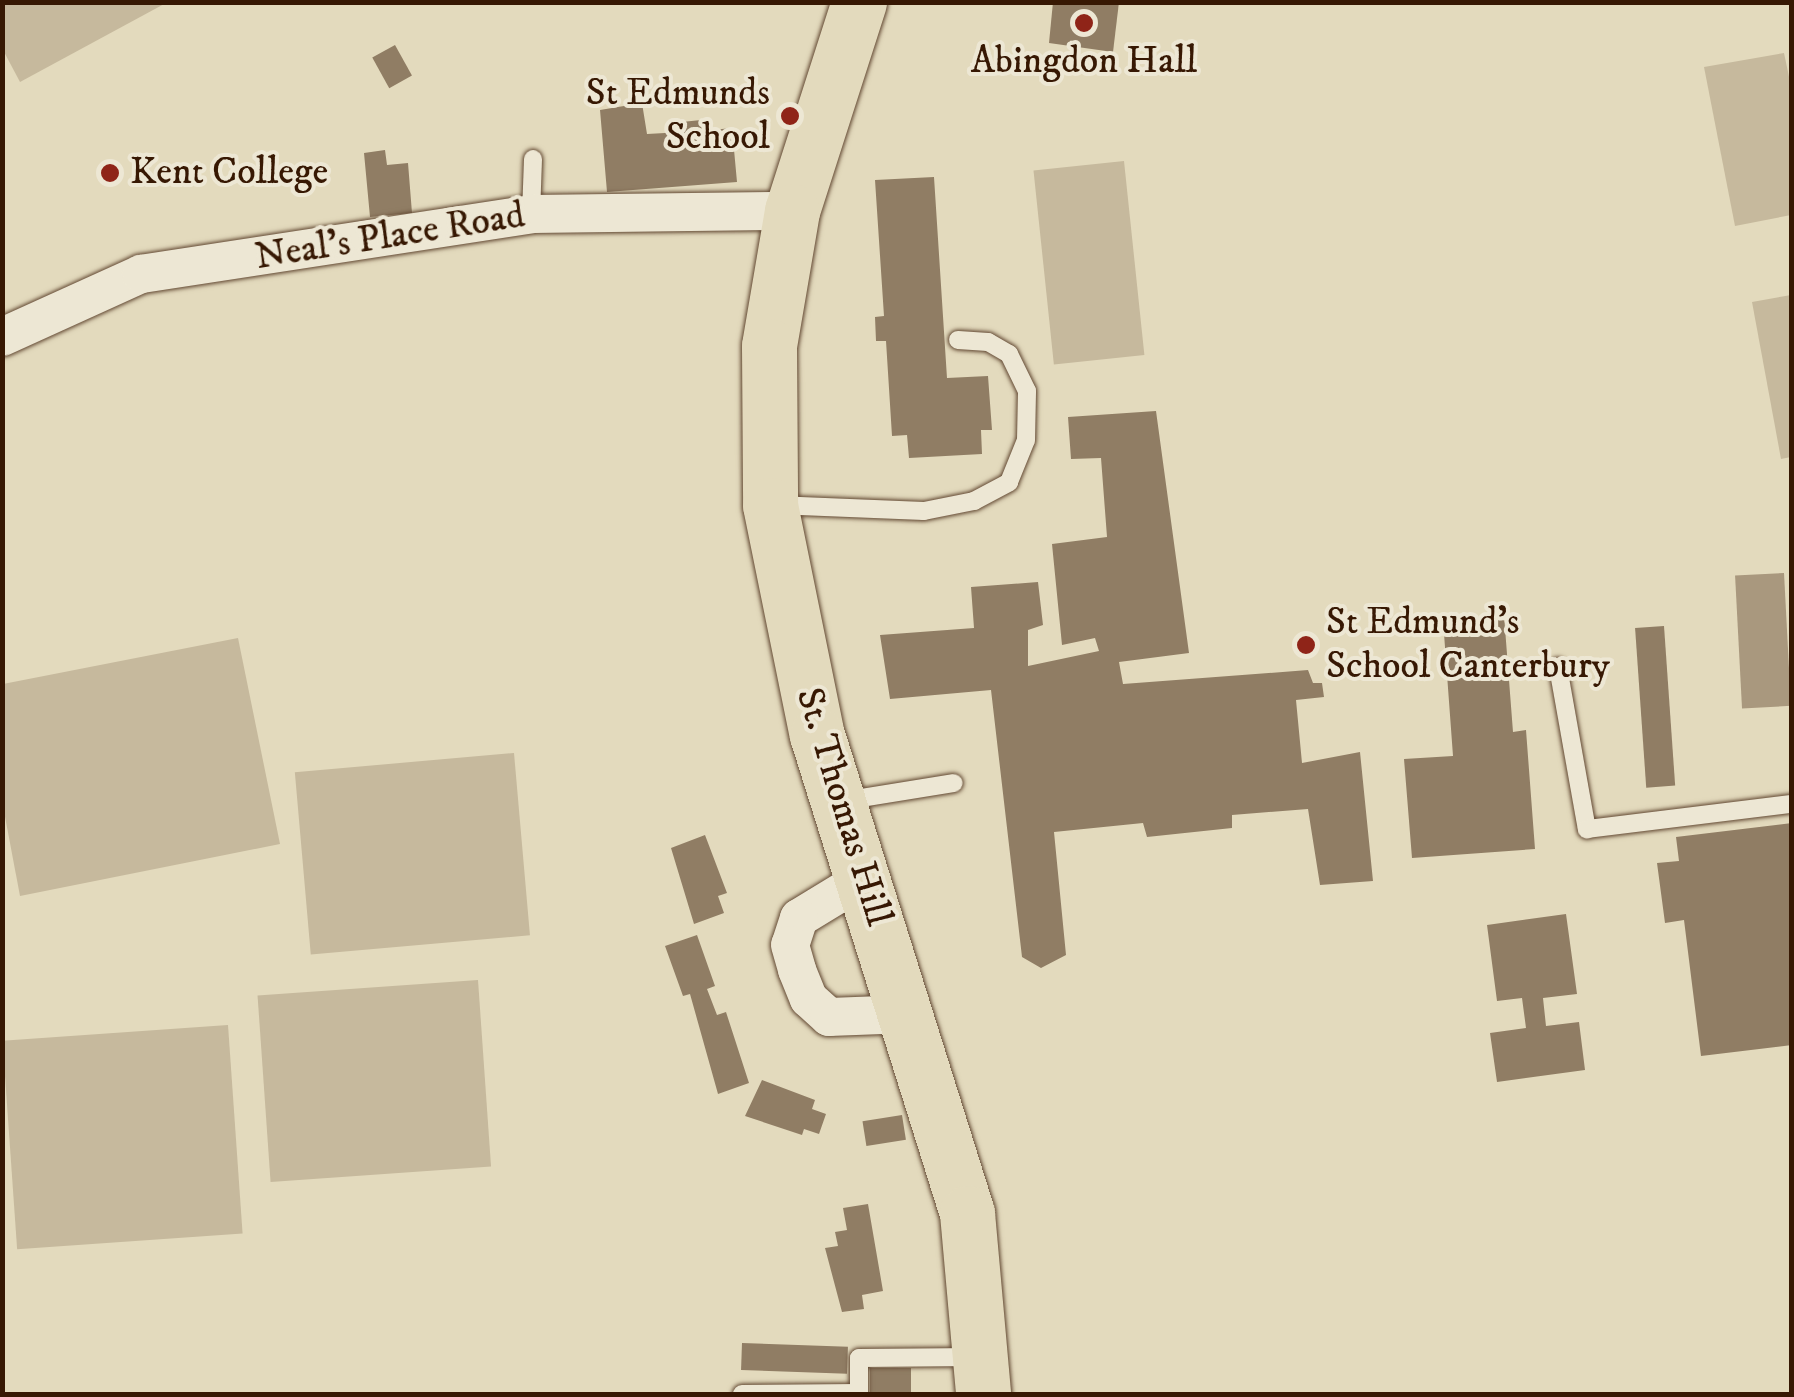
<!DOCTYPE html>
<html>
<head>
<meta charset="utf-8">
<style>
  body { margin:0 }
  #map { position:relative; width:1794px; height:1397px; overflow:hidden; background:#e3dabd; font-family:"IM FELL DW Pica",serif }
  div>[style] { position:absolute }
  .green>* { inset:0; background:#c6b99d; transform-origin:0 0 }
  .water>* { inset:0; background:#a9987e; transform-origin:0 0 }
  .building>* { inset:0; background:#907d64; transform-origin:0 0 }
  .roads { filter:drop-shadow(0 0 2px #624832) drop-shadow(0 0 2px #624832) }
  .service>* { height:18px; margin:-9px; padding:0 9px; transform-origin:9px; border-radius:9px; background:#ede7d4 }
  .minor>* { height:38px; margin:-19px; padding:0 19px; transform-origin:19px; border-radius:19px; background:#ede7d4 }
  .primary>* { height:55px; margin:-27.5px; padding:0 27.5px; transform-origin:27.5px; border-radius:27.5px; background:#e3dabd }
  .dots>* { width:28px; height:28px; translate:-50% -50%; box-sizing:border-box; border:5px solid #ede7d4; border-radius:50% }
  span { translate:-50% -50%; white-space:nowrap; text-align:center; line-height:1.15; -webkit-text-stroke:8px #ede7d4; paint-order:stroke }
  .poi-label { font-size:38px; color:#371803 }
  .right { translate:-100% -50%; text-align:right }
  .left { translate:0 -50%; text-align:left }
  .street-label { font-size:38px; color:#371803 }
  .frame { position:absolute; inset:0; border:5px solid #371803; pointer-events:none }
</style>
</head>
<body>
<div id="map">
  <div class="green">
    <div style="clip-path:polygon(2px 3px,3px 2px,166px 3px,20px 82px,3px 50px)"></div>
    <div style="clip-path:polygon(1784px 53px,1792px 91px,1791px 215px,1735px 226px,1704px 67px)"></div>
    <div style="left:1124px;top:161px;width:195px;height:91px;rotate:84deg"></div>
    <div style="clip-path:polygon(1791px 295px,1791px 457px,1781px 459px,1752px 302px)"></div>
    <div style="clip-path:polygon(238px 638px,280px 844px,20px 896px,3px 806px,3px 684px)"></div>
    <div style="left:514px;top:753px;width:183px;height:220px;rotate:85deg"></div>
    <div style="left:478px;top:980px;width:187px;height:221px;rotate:86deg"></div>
    <div style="left:228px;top:1025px;width:209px;height:226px;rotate:86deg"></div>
  </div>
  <div class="water">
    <div style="left:1784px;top:573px;width:133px;height:49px;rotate:87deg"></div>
  </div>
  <div class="building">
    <div style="clip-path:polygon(1053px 2px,1119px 2px,1113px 52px,1049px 43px)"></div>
    <div style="left:395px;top:45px;width:35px;height:26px;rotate:61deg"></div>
    <div style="clip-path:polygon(642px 103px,647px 134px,683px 132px,682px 122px,701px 120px,702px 131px,732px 128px,737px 182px,607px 192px,600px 110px)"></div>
    <div style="clip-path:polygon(385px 150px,387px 165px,408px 163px,412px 213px,370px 217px,364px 153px)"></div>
    <div style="clip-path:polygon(934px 177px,947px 378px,988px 376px,992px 430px,981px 430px,982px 454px,909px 458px,907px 435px,892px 436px,886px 341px,876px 341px,875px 317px,884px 316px,875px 180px)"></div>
    <div style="clip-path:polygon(1156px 411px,1189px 653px,1119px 662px,1123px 684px,1308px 670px,1313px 683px,1322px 683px,1324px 697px,1296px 700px,1302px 763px,1360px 752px,1373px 881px,1320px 885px,1308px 809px,1232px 815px,1232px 828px,1147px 837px,1143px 823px,1054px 832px,1066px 955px,1041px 968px,1022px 957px,991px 690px,890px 699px,880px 635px,974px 628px,971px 587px,1038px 582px,1043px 625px,1028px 630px,1028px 666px,1099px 651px,1095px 638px,1062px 645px,1052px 544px,1107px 537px,1101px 458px,1071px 459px,1068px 417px)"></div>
    <div style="clip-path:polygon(1504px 615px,1513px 732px,1526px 730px,1535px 849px,1412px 858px,1404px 759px,1453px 756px,1443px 620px)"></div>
    <div style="left:1664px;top:626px;width:160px;height:29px;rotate:86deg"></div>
    <div style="clip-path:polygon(1792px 823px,1792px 1045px,1701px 1056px,1684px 920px,1665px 923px,1657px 863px,1679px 861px,1676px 837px)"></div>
    <div style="clip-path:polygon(705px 835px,727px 893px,718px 896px,724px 913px,694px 924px,671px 848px)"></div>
    <div style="clip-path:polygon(1566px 914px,1577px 994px,1543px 998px,1546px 1026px,1579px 1022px,1585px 1070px,1497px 1082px,1490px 1033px,1526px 1028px,1522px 998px,1497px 1001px,1487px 925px)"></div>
    <div style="clip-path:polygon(697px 935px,715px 986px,707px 989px,717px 1015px,726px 1012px,749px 1083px,718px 1094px,690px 994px,683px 996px,665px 946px)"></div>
    <div style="clip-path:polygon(762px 1080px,815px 1100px,812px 1109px,826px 1114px,819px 1134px,804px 1129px,802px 1135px,745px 1116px)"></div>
    <div style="left:902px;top:1115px;width:25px;height:40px;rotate:81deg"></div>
    <div style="clip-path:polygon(868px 1204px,883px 1291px,862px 1295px,864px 1309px,842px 1312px,825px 1248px,838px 1246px,835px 1232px,847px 1230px,843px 1208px)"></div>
    <div style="left:742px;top:1343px;width:106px;height:27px;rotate:2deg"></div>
    <div style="left:870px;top:1368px;width:41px;height:26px"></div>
  </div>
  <div class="roads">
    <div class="service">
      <div style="left:531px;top:214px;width:55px;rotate:-87.9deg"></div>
      <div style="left:775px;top:505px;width:149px;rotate:2.3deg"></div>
      <div style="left:924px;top:511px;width:51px;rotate:-11.3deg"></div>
      <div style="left:974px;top:501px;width:40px;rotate:-28deg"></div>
      <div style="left:1009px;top:482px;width:45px;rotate:-68deg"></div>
      <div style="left:1026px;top:440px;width:49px;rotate:-88.8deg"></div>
      <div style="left:1027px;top:391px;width:41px;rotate:-115.9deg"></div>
      <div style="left:1009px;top:354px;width:24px;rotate:-150deg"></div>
      <div style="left:988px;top:342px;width:30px;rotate:-176deg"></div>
      <div style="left:1558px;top:667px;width:165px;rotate:79.9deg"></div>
      <div style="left:1587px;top:829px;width:207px;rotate:-7deg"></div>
      <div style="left:843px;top:801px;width:112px;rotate:-9.2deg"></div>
      <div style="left:742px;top:1394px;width:117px;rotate:-0.5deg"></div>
      <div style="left:859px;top:1393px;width:35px;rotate:-90deg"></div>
      <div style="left:859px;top:1358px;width:117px;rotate:-0.5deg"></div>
    </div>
    <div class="minor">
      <div style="left:2px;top:337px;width:153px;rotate:-24.4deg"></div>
      <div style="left:141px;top:274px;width:395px;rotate:-8.7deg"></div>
      <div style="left:531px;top:214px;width:261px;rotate:-0.7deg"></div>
      <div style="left:863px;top:879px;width:75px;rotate:148.6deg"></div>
      <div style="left:799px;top:918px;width:28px;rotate:108deg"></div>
      <div style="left:790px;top:945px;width:26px;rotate:74deg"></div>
      <div style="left:797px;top:970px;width:31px;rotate:68deg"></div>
      <div style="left:809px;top:999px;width:27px;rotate:42deg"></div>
      <div style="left:829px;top:1017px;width:80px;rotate:-2.1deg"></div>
    </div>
    <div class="primary">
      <div style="left:859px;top:2px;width:219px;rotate:107.8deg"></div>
      <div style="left:792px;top:211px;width:137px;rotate:99.7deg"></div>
      <div style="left:769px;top:346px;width:159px;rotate:89.6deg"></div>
      <div style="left:770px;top:505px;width:235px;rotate:78.5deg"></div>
      <div style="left:817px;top:735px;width:501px;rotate:72.58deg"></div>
      <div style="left:967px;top:1213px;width:182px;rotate:84.9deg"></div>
    </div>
  </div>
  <div class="dots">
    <div style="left:1084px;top:23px;background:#8f2418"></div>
    <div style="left:790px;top:116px;background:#8f2418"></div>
    <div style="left:110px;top:173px;background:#8f2418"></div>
    <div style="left:1306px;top:645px;background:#8f2418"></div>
  </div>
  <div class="poi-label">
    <span style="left:1084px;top:62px">Abingdon Hall</span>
    <span class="right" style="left:770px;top:116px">St Edmunds<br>School</span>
    <span class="left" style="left:130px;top:173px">Kent College</span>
    <span class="left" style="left:1326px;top:645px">St Edmund's<br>School Canterbury</span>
  </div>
  <div class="street-label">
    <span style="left:390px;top:237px;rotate:-9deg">Neal's Place Road</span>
    <span style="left:843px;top:807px;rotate:73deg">St. Thomas Hill</span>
  </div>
  <div class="frame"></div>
</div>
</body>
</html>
